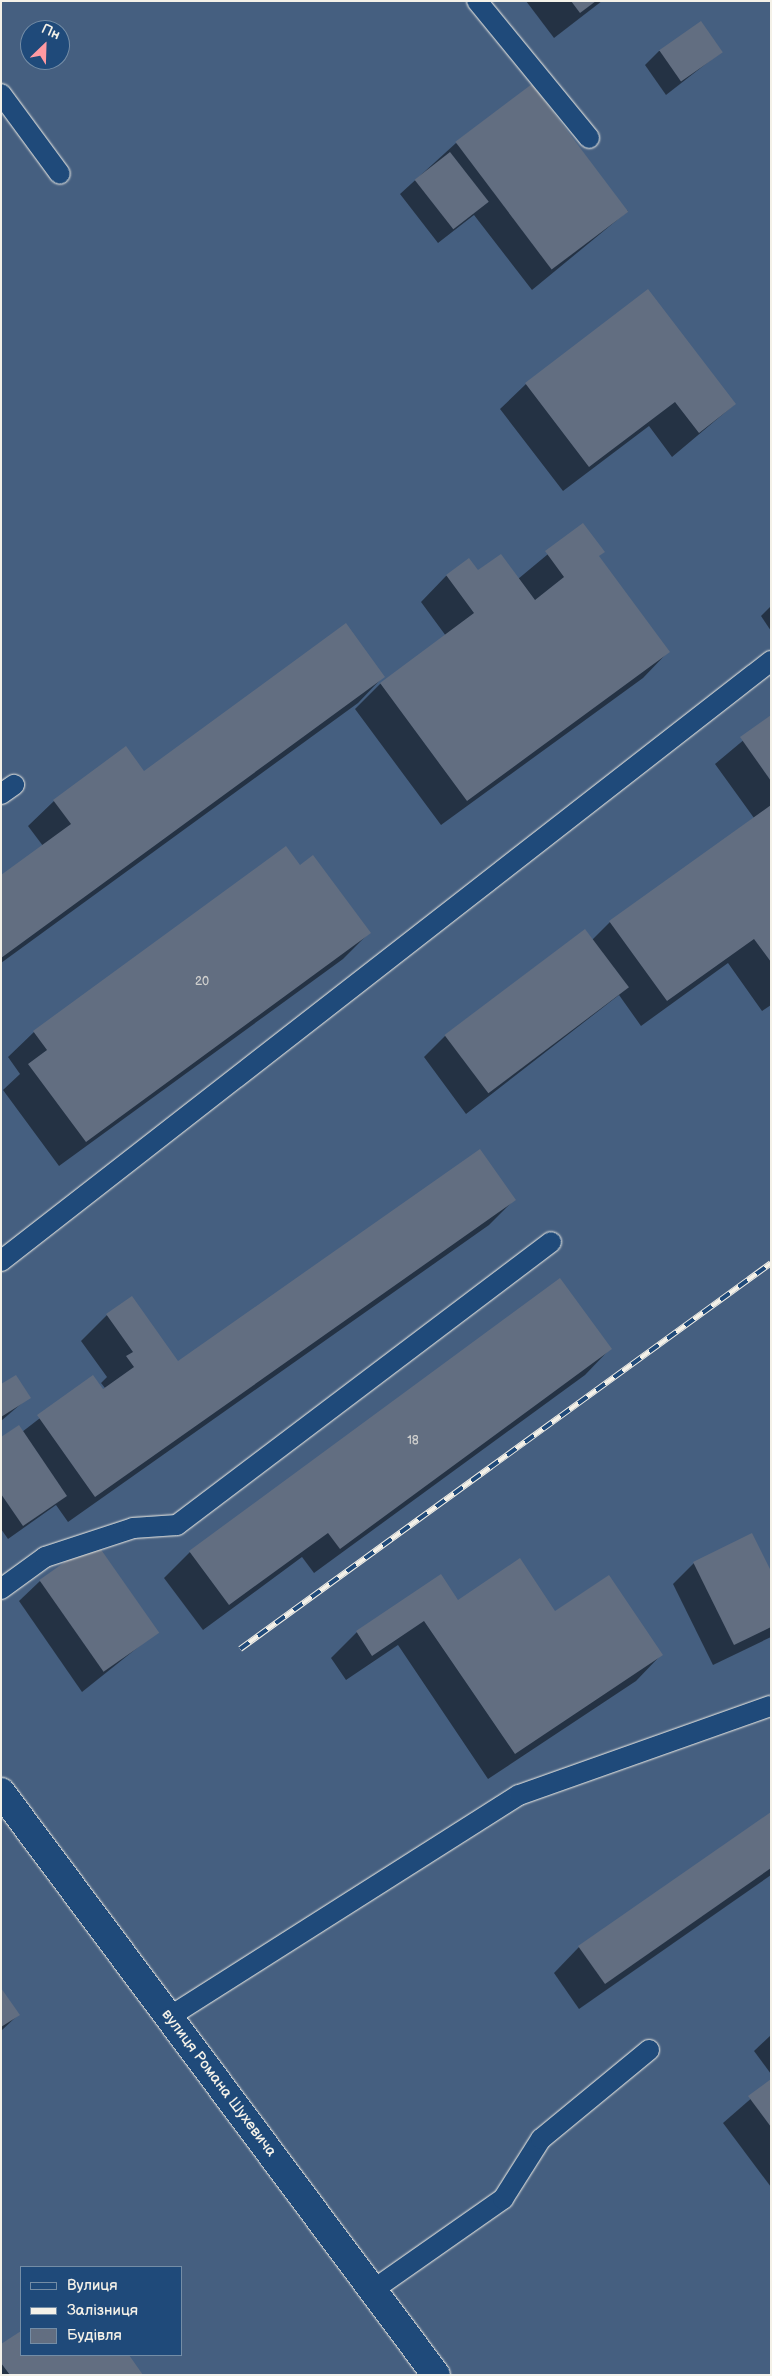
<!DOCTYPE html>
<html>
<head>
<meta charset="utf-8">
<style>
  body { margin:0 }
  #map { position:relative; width:772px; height:2376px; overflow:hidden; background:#33557c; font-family:"Balsamiq Sans",sans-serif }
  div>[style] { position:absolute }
  .built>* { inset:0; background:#455f80 }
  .shadow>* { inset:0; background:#0007 }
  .building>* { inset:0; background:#626e81; transform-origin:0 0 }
  .roads { filter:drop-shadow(0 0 1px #f4f1e8) drop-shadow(0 0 1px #f4f1e8) }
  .lane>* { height:20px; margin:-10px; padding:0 10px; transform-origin:10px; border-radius:10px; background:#1f4a7a }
  .secondary>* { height:28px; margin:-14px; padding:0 14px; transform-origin:14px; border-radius:14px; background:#1f4a7a }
  .rail>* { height:5.5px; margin-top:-2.75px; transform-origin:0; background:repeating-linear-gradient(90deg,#1f4a7a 0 11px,#f4f1e8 0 22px); box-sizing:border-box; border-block:1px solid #f4f1e8 }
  span { translate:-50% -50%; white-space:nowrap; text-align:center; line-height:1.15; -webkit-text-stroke:5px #1f4a7a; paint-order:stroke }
  .number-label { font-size:12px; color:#d0d0ce }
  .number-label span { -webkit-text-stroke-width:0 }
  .street-label { font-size:15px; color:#f4f1e8 }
  .frame { position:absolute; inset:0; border:2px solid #f4f1e8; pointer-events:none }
  .legend { position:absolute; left:20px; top:2266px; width:162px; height:90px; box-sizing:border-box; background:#1f4a7a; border:1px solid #748da6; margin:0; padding:6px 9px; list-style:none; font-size:15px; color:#f4f1e8 }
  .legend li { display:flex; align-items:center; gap:10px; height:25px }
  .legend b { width:25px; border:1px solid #748da6 }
  .north { position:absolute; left:20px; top:20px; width:50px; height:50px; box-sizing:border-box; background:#1f4a7a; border:1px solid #748da6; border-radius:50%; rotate:24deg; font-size:14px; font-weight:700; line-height:20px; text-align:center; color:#f4f1e8 }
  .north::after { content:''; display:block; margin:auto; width:18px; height:22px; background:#ff9aa2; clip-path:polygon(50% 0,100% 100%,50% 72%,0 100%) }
</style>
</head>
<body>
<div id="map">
  <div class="built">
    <div style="clip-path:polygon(evenodd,1px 1px,771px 1px,771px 2375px,1px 2375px,1px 1px,30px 30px,60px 30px,60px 60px,30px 60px,30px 30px,1px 1px,21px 2267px,181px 2267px,181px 2355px,21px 2355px,21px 2267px)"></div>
  </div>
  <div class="shadow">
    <div style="clip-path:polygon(526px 1px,602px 1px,554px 38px)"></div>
    <div style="clip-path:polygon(659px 51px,721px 52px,666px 95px,645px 65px)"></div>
    <div style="clip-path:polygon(456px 143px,628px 211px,532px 290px,474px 215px,438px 243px,400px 194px)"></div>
    <div style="clip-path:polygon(526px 384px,735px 404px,672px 457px,649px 426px,563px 491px,500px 409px)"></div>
    <div style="clip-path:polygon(583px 525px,598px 557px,668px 652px,643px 678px,441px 825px,355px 709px,380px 684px,446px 636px,421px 602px,446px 576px,469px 560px,478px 572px,518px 579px)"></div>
    <div style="clip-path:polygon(771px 606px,771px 631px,761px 616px)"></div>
    <div style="clip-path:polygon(383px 677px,358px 703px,1px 963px,1px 877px,43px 846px,28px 826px,54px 801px,144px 772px)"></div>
    <div style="clip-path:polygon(771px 717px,771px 1005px,762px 1011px,728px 963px,641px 1026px,619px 995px,466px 1114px,424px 1057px,445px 1036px,585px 931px,592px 940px,610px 922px,754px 818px,715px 764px)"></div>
    <div style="clip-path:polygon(300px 866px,369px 933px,343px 959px,59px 1166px,3px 1090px,20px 1074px,8px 1057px,34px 1032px)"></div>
    <div style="clip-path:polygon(515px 1199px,489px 1225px,68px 1522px,56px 1505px,8px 1539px,1px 1529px,1px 1439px,22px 1432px,93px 1377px,102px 1390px,105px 1388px,101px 1383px,107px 1377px,81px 1341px,107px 1315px,178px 1363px)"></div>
    <div style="clip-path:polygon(610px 1349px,585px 1375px,314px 1573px,302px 1557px,203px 1630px,164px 1578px,190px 1552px)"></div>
    <div style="clip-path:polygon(1px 1386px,29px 1397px,1px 1421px)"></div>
    <div style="clip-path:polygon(694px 1563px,771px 1574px,771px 1637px,713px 1665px,673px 1584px)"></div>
    <div style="clip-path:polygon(441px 1576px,458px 1602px,555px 1613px,661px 1655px,636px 1681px,488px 1779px,398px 1645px,346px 1680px,331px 1658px,357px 1632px)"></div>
    <div style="clip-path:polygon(40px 1581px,157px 1632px,82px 1692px,19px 1601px)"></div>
    <div style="clip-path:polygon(771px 1814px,771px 1875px,579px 2009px,554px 1973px,579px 1947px)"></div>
    <div style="clip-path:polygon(1px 1990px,18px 2015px,1px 2031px)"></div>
    <div style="clip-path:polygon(771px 2035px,771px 2074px,754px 2051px)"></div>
    <div style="clip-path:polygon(771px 2081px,771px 2187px,723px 2123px)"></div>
    <div style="clip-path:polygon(21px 2332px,21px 2355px,127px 2355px,141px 2375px,1px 2375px,1px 2346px)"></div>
  </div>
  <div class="building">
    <div style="clip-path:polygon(571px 1px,596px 1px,580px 13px)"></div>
    <div style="left:701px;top:21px;width:38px;height:51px;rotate:55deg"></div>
    <div style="left:532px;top:84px;width:160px;height:96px;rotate:53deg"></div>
    <div style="left:450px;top:152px;width:63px;height:45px;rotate:52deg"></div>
    <div style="clip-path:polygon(648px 289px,736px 404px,699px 433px,675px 402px,589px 467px,525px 383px)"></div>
    <div style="clip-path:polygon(583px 523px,605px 552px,599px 556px,670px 652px,467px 801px,380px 683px,474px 613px,446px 575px,469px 558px,478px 570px,501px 554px,535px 600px,564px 577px,545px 551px)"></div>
    <div style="clip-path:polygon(346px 623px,385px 677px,1px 958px,1px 875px,71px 824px,53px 800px,126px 746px,144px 771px)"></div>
    <div style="clip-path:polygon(771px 715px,771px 781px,740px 737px)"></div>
    <div style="clip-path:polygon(771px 805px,771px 962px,754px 939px,667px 1001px,609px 921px)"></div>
    <div style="clip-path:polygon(286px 846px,300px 865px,313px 855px,371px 933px,86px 1142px,28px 1064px,47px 1050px,33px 1031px)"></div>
    <div style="left:585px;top:929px;width:73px;height:176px;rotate:53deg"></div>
    <div style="clip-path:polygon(480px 1149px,516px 1200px,95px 1497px,37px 1415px,93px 1375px,103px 1389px,134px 1367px,126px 1356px,133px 1352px,106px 1314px,132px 1296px,178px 1361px)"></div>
    <div style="clip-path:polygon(560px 1278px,612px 1349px,340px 1549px,328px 1533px,229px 1605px,189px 1551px)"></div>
    <div style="clip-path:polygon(16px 1375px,31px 1398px,1px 1417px,1px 1384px)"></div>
    <div style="clip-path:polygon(19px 1425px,67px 1496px,23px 1526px,1px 1494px,1px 1437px)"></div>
    <div style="clip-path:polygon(752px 1533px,771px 1571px,771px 1627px,734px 1645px,693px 1562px)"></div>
    <div style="left:95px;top:1541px;width:112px;height:68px;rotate:55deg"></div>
    <div style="clip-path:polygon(520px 1558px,555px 1611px,609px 1575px,663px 1655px,515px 1754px,424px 1621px,372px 1656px,356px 1631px,441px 1574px,458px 1600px)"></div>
    <div style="clip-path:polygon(771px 1812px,771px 1868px,605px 1984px,578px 1946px)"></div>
    <div style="clip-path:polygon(1px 1988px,20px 2015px,1px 2027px)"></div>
    <div style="clip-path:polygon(771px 2079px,771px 2127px,748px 2096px)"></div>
    <div style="clip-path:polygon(21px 2331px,21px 2355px,129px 2355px,143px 2375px,10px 2375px,1px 2363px,1px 2344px)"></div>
  </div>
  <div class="roads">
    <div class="lane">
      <div style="left:477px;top:1px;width:177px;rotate:50.7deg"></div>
      <div style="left:1px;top:94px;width:99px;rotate:53.6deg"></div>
      <div style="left:1px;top:794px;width:16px;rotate:-35deg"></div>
      <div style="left:1px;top:1261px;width:976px;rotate:-37.93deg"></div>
      <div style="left:1px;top:1589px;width:54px;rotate:-36deg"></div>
      <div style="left:45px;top:1557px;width:93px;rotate:-18.2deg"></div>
      <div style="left:133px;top:1528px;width:44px;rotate:-3.9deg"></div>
      <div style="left:177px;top:1525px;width:469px;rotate:-37.1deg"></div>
      <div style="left:169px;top:2017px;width:414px;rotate:-32.4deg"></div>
      <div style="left:519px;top:1795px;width:267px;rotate:-19.5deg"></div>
      <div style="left:373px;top:2290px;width:159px;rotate:-35deg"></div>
      <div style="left:503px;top:2199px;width:71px;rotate:-57.7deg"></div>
      <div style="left:541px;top:2139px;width:140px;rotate:-39.5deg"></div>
    </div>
    <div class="secondary">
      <div style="left:1px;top:1792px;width:727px;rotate:53.27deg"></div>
    </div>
  </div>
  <div class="rail">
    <div style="left:240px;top:1649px;width:656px;rotate:-36.01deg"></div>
  </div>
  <div class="number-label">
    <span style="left:202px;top:982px">20</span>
    <span style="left:413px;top:1441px">18</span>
  </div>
  <div class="street-label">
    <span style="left:219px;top:2083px;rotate:53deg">вулиця Романа Шухевича</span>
  </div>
  <div class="frame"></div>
  <ul class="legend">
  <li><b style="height:6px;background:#1f4a7a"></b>Вулиця</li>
  <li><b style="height:6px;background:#f4f1e8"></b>Залізниця</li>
  <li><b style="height:14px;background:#626e81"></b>Будівля</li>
  </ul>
  <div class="north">Пн</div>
</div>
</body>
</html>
